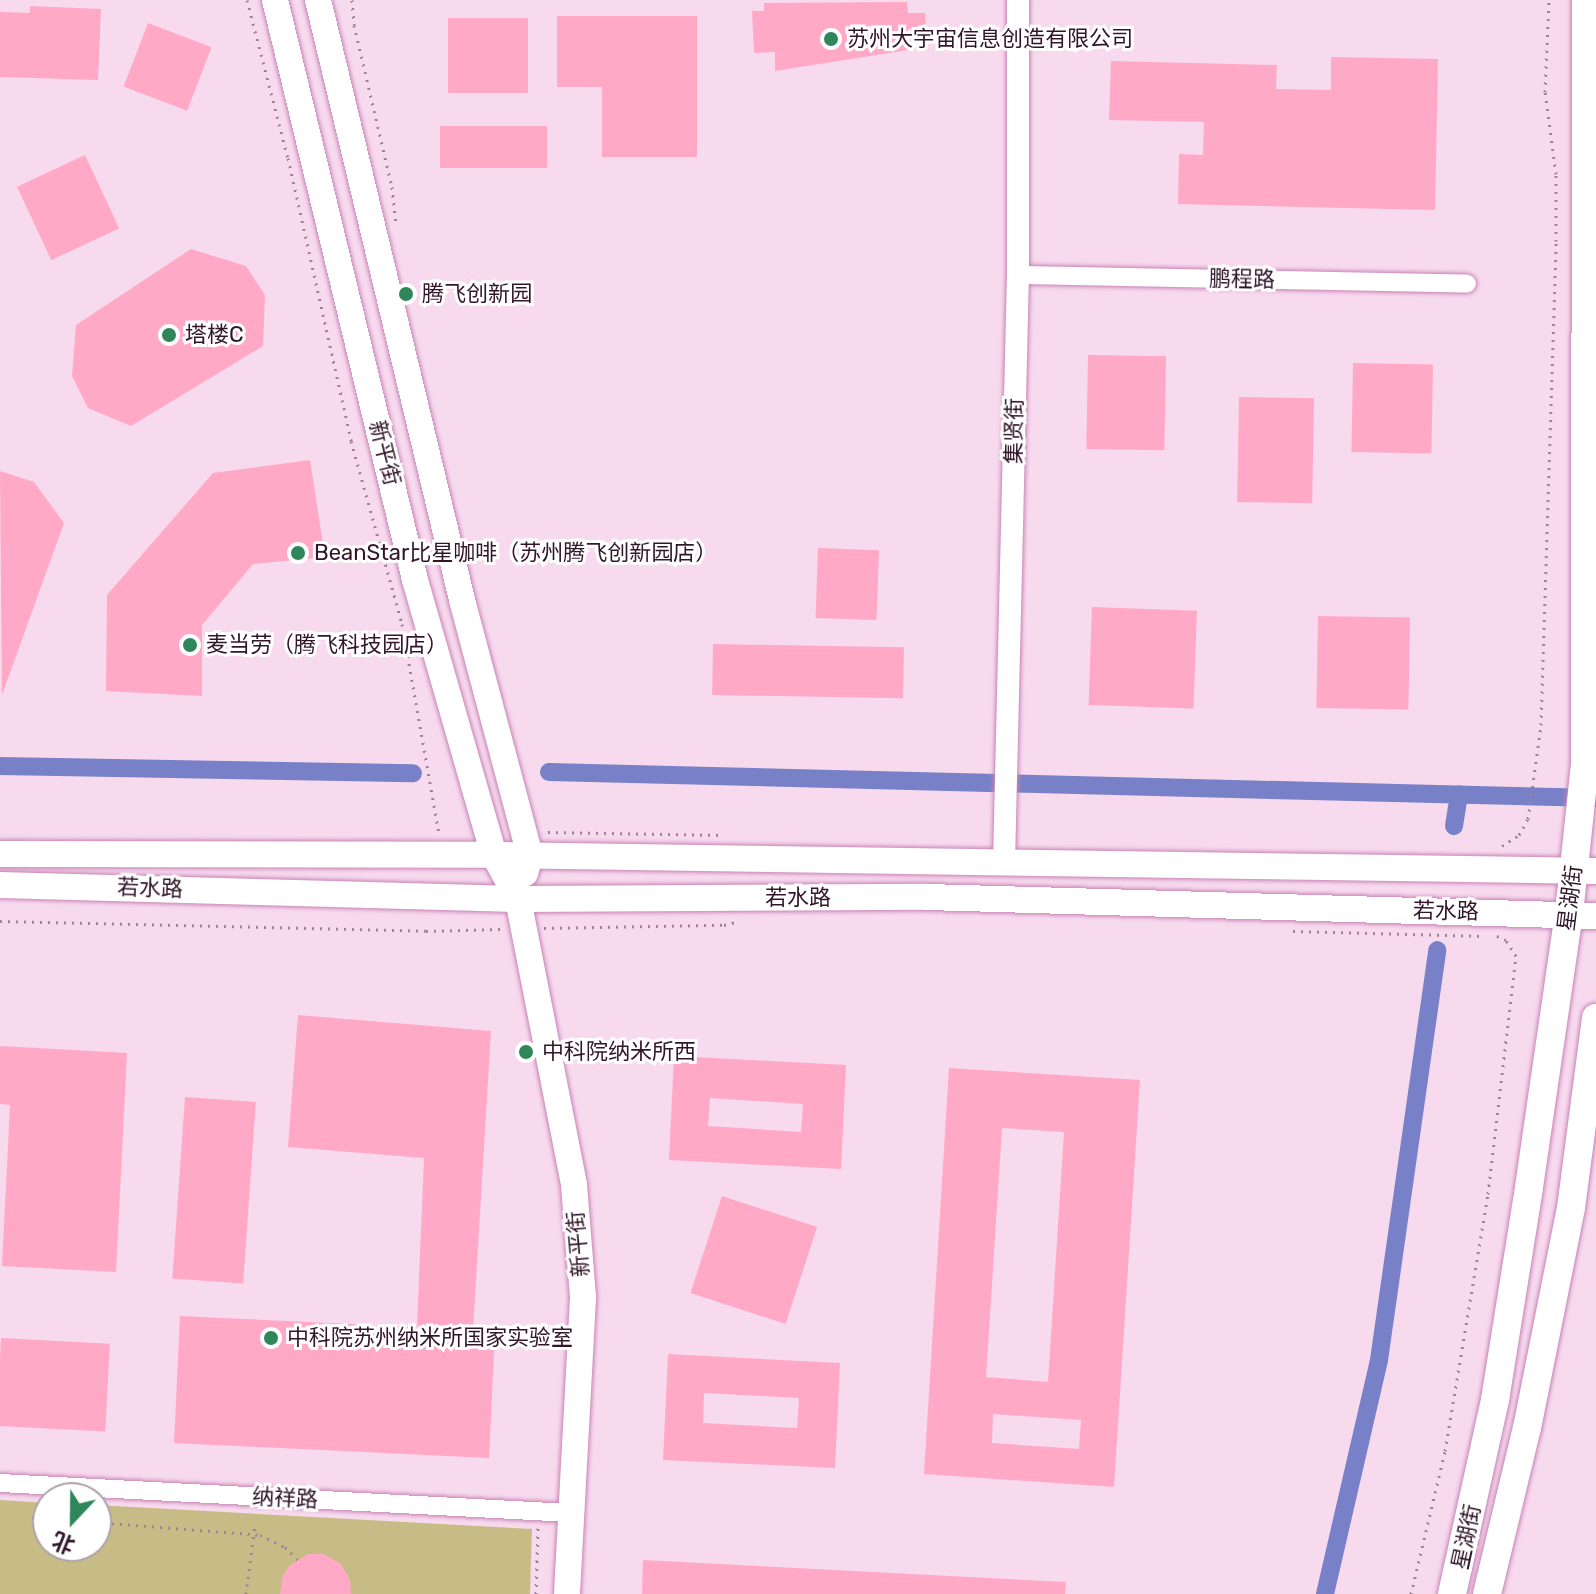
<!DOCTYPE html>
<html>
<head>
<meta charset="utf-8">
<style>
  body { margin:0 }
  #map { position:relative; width:1596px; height:1594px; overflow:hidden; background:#f8daef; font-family:Rubik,"Noto Sans SC",sans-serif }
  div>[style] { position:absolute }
  .green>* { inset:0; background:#c8bc86 }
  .canal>* { height:18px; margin:-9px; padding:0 9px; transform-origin:9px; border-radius:9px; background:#7881c7 }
  .building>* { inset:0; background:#ffa9c6; transform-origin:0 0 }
  .path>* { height:3px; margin-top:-1.5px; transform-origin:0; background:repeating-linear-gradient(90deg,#a08398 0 2px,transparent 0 8px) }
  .roads { filter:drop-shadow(0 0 2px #c883b5) drop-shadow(0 0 2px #c883b5) }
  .minor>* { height:18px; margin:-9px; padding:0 9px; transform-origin:9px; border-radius:9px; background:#fff }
  .tertiary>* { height:22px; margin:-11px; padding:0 11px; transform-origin:11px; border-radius:11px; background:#fff }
  .secondary>* { height:26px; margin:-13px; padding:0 13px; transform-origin:13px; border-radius:13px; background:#fff }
  .primary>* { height:28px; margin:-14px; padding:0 14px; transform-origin:14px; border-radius:14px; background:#fff }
  .dots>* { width:22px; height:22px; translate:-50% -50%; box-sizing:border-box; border:4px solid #fff; border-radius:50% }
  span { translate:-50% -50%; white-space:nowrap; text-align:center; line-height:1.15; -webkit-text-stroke:6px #fff; paint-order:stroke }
  .poi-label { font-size:22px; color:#31162a }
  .left { translate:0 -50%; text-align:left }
  .street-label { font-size:22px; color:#31162a }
  .north { position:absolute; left:32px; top:1482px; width:80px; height:80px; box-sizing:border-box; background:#fff; border:2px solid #ada2aa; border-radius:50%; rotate:202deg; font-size:22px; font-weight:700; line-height:32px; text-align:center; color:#31162a }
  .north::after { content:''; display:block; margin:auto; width:28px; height:36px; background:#2f865a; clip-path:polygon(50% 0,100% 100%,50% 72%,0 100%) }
</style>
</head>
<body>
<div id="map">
  <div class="green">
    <div style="clip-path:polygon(0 1500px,48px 1503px,48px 1546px,96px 1546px,96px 1505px,532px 1529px,530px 1594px,0 1594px)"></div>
  </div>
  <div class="canal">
    <div style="left:0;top:766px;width:413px;rotate:1deg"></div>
    <div style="left:549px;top:772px;width:1047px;rotate:1.42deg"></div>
    <div style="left:1454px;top:826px;width:32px;rotate:-81deg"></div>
    <div style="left:1325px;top:1594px;width:240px;rotate:-77deg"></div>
    <div style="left:1379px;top:1360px;width:414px;rotate:-81.9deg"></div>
  </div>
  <div class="building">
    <div style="clip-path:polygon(907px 2px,908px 13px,925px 13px,926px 28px,908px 29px,908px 50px,775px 71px,775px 52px,754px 53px,752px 11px,764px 11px,764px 3px)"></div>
    <div style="clip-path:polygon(30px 6px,101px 9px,98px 80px,0 77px,0 12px,30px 13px)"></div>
    <div style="clip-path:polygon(557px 16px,697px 16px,697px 157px,602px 157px,602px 87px,557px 87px)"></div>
    <div style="left:448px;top:18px;width:80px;height:75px"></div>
    <div style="left:148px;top:23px;width:68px;height:68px;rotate:21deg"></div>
    <div style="clip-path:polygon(1331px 57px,1438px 59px,1435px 210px,1178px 204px,1179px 154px,1203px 155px,1204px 122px,1109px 120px,1111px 61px,1277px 65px,1276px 89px,1331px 90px)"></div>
    <div style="left:440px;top:126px;width:107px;height:42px"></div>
    <div style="left:85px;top:155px;width:81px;height:75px;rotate:65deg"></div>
    <div style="clip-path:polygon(191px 249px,246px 266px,265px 295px,263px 346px,131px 426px,88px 408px,72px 376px,76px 325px)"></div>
    <div style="left:1088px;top:355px;width:78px;height:94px;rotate:1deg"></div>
    <div style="left:1353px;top:363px;width:80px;height:89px;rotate:1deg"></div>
    <div style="left:1239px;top:397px;width:75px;height:105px;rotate:1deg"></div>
    <div style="clip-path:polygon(310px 460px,325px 557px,253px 564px,202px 625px,202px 696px,106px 691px,107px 595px,213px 473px)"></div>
    <div style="clip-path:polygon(0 471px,34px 482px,64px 523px,2px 695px)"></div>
    <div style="left:818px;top:548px;width:61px;height:70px;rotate:2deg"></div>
    <div style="left:1092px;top:607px;width:105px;height:98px;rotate:2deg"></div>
    <div style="left:1318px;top:616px;width:92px;height:92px;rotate:1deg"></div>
    <div style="left:713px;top:644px;width:191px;height:51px;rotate:1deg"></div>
    <div style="clip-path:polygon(298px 1015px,491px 1031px,473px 1330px,495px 1331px,489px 1458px,174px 1443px,180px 1316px,417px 1327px,424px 1158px,288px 1147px)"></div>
    <div style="clip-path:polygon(0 1046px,127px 1053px,116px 1272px,2px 1266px,10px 1105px,0 1104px)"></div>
    <div style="clip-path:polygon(evenodd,674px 1056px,846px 1065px,841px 1169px,669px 1160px,674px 1056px,710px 1098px,803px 1104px,801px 1132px,708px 1126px,710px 1098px)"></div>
    <div style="clip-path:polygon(evenodd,949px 1068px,1140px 1080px,1114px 1487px,924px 1474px,949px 1068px,1002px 1128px,1064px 1132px,1048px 1382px,986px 1377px,1002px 1128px,949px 1068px,993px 1414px,1081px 1420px,1079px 1449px,992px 1443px,993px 1414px)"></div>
    <div style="left:185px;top:1097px;width:71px;height:182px;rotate:4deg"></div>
    <div style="left:722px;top:1196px;width:100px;height:102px;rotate:18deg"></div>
    <div style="left:1px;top:1338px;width:109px;height:88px;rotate:3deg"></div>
    <div style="clip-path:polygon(evenodd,668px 1354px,840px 1363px,835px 1468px,663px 1460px,668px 1354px,704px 1393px,799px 1398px,797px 1428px,703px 1423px,704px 1393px)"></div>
    <div style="clip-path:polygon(308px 1554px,324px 1554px,341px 1564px,350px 1580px,351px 1594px,280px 1594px,283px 1575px,290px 1565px)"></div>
    <div style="clip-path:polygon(643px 1560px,1066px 1582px,1065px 1594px,642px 1594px)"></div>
  </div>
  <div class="path">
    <div style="left:247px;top:0;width:163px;rotate:75.5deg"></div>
    <div style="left:288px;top:158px;width:290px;rotate:77.4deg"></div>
    <div style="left:351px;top:441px;width:190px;rotate:74.4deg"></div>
    <div style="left:402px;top:624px;width:213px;rotate:80deg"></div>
    <div style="left:352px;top:0;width:25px;rotate:85deg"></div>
    <div style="left:354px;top:25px;width:166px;rotate:76.8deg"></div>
    <div style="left:392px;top:187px;width:38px;rotate:84deg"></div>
    <div style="left:548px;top:832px;width:176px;rotate:1deg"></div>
    <div style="left:1502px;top:846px;width:20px;rotate:-33deg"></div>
    <div style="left:1519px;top:835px;width:18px;rotate:-61deg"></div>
    <div style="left:1528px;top:819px;width:95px;rotate:-82.1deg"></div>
    <div style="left:1541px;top:725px;width:484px;rotate:-88.2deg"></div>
    <div style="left:1556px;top:241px;width:67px;rotate:-90deg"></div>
    <div style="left:1556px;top:174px;width:83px;rotate:-97.6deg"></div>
    <div style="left:1545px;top:92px;width:92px;rotate:-87.5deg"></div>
    <div style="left:0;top:921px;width:426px;rotate:1.3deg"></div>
    <div style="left:426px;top:931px;width:74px;rotate:-1.5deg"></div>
    <div style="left:544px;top:928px;width:180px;rotate:-1deg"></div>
    <div style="left:724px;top:925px;width:12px;rotate:-14deg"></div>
    <div style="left:1293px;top:931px;width:192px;rotate:1.5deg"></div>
    <div style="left:32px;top:1518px;width:16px;rotate:4deg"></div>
    <div style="left:96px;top:1522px;width:165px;rotate:4.5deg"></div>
    <div style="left:260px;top:1535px;width:28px;rotate:26deg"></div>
    <div style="left:285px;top:1547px;width:18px;rotate:45deg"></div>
    <div style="left:246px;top:1594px;width:70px;rotate:-82.6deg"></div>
    <div style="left:536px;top:1594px;width:67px;rotate:-88.3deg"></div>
    <div style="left:1411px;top:1594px;width:147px;rotate:-76.6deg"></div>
    <div style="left:1445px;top:1451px;width:261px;rotate:-80.5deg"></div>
    <div style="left:1488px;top:1194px;width:240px;rotate:-83.3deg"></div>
    <div style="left:1516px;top:956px;width:19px;rotate:-122deg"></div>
    <div style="left:1506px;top:940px;width:10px;rotate:-156deg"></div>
  </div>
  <div class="roads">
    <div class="minor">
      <div style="left:1018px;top:275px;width:449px;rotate:1.1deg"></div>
      <div style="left:0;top:1483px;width:572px;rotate:3.01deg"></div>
    </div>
    <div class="tertiary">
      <div style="left:1004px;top:863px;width:588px;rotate:-88.64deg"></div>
      <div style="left:1018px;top:275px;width:275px;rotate:-90deg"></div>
    </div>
    <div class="secondary">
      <div style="left:275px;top:0;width:597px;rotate:76.43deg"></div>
      <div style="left:415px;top:580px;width:286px;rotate:74deg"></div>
      <div style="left:494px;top:855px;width:50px;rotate:61.4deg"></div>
      <div style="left:518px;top:899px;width:291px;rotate:78.9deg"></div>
      <div style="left:574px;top:1185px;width:113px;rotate:85.4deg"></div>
      <div style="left:583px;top:1298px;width:296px;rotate:93.1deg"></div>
      <div style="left:318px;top:0;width:617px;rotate:76.5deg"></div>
      <div style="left:462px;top:600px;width:265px;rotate:75.1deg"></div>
      <div style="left:530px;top:856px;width:18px;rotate:106deg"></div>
      <div style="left:0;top:854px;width:494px;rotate:0.1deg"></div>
      <div style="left:494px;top:855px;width:1102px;rotate:0.83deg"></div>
      <div style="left:0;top:885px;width:518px;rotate:1.55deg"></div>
      <div style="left:518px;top:899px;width:409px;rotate:-0.3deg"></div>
      <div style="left:927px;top:897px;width:669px;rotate:1.63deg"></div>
    </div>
    <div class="primary">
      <div style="left:1452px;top:1594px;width:199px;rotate:-77.5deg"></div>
      <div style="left:1495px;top:1400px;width:216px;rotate:-80.9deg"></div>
      <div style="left:1529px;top:1187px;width:276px;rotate:-81.7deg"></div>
      <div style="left:1569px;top:914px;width:150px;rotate:-83.9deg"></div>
      <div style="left:1585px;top:765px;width:765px;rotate:-89.93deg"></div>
      <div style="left:1487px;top:1594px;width:171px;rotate:-76.5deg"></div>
      <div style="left:1527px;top:1428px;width:224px;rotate:-78.7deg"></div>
      <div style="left:1571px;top:1208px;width:192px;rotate:-82.5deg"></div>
    </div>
  </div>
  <div class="dots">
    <div style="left:831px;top:39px;background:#2f865a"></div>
    <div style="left:406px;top:294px;background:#2f865a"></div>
    <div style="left:169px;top:335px;background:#2f865a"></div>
    <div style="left:298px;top:553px;background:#2f865a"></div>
    <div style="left:190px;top:645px;background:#2f865a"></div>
    <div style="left:526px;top:1052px;background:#2f865a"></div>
    <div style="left:271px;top:1338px;background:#2f865a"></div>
  </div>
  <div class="poi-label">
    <span class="left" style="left:847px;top:39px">苏州大宇宙信息创造有限公司</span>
    <span class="left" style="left:422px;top:294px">腾飞创新园</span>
    <span class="left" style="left:185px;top:335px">塔楼C</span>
    <span class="left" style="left:314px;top:553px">BeanStar比星咖啡（苏州腾飞创新园店）</span>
    <span class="left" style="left:206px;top:645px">麦当劳（腾飞科技园店）</span>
    <span class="left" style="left:542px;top:1052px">中科院纳米所西</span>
    <span class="left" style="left:287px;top:1338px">中科院苏州纳米所国家实验室</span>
  </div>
  <div class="street-label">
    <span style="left:1242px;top:279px;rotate:1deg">鹏程路</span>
    <span style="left:1014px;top:431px;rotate:-89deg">集贤街</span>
    <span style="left:385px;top:453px;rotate:76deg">新平街</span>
    <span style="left:150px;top:888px;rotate:2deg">若水路</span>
    <span style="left:798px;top:898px">若水路</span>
    <span style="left:1570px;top:898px;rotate:-83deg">星湖街</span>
    <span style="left:1446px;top:911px;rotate:1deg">若水路</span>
    <span style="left:578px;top:1244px;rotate:-95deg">新平街</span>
    <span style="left:285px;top:1498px;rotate:3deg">纳祥路</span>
    <span style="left:1466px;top:1537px;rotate:-78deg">星湖街</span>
  </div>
  <div class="north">北</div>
</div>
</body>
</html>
